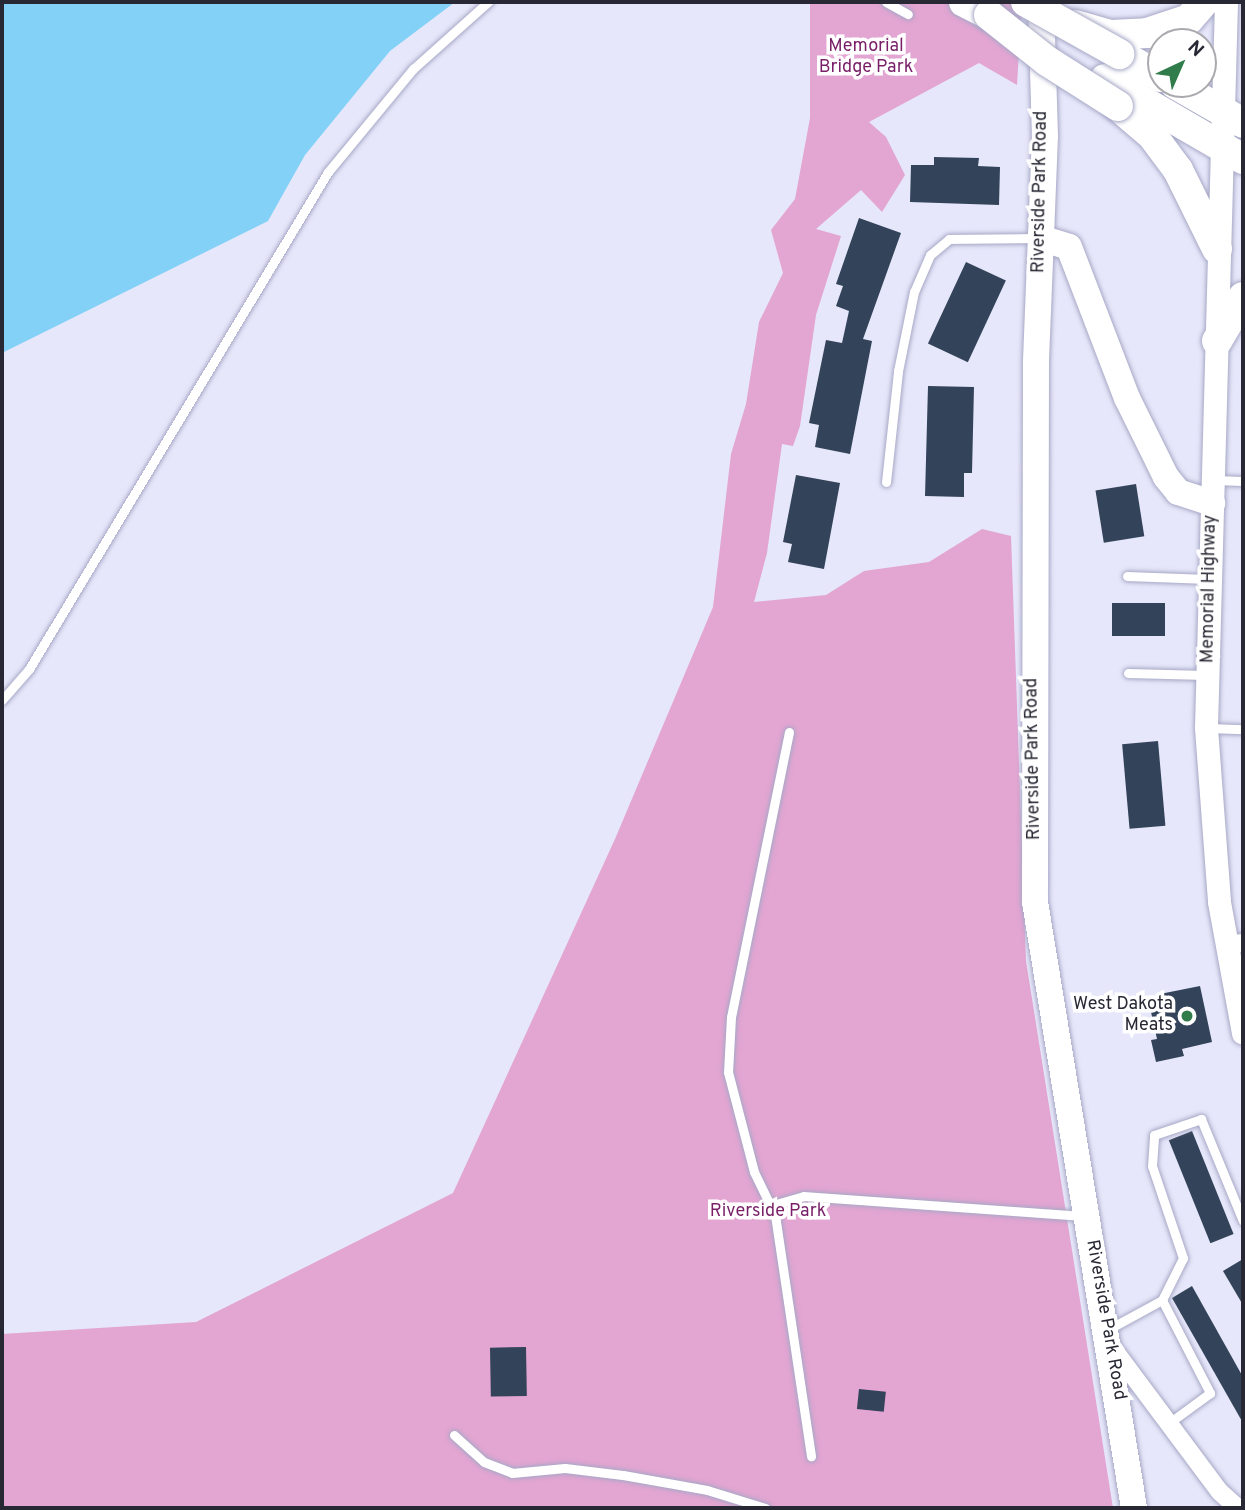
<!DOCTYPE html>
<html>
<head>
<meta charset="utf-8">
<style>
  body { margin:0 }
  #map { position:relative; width:1245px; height:1510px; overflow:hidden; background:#e6e7fa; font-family:Overpass,sans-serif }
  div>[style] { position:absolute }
  .green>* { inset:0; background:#e3a5d2 }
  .water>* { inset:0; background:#84d1f7 }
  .building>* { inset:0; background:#334359; transform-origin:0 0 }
  .roads { filter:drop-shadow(0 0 2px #a7a8c6) drop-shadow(0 0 2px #a7a8c6) }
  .service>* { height:9px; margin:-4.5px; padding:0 4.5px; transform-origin:4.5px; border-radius:4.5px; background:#fff }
  .minor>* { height:18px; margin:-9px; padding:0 9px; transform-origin:9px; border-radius:9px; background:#fff }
  .tertiary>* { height:23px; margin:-11.5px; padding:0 11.5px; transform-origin:11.5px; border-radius:11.5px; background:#fff }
  .secondary>* { height:26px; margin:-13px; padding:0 13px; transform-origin:13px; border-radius:13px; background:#fff }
  .primary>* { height:30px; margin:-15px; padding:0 15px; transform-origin:15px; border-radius:15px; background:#fff }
  .bridges { filter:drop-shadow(0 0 2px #a7a8c6) drop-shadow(0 0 2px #a7a8c6) }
  .primary-bridge>* { height:30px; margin:-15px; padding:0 15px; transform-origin:15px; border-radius:15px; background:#fff }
  .dots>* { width:19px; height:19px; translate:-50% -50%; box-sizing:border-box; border:4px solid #fff; border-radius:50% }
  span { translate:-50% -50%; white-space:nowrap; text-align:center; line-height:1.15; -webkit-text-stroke:7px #fff; paint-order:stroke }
  .park-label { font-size:18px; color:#781f67 }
  .street-label { font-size:18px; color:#282834 }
  .poi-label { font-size:18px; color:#282834 }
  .right { translate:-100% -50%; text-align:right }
  .frame { position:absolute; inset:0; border:4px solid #282834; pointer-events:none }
  .north { position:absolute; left:1147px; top:28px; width:70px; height:70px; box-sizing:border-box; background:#fff; border:2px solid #a9a9ae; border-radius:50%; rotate:44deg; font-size:19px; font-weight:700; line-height:28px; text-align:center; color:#282834 }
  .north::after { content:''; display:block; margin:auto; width:24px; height:32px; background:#307c4a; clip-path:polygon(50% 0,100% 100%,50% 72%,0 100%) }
</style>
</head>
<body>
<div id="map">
  <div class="green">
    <div style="clip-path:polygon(810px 2px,1022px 2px,1017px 85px,979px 63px,869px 122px,886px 137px,905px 175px,882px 212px,861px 190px,816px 229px,841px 236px,816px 315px,800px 426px,793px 446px,782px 444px,767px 553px,754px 602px,826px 595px,864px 571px,929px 562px,982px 529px,1011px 536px,1026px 961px,1113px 1508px,2px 1508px,2px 1334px,196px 1322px,453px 1193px,615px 839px,713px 607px,731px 454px,746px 404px,759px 322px,783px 273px,771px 230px,795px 199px,810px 118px)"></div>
  </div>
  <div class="water">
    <div style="clip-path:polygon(2px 2px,455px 2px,390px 51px,305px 155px,268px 221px,2px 353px)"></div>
  </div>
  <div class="building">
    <div style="clip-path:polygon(934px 157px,979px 158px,978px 166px,1000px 167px,999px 205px,910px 202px,911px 165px,934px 165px)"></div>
    <div style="clip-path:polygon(859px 218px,901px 233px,863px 339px,872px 341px,850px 454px,815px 447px,819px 425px,809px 423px,826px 340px,842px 343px,849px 311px,836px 306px,843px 286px,836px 284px)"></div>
    <div style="left:966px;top:262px;width:44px;height:90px;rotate:25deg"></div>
    <div style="clip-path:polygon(928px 386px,974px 387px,972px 473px,964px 473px,964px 497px,925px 496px)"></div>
    <div style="clip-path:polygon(796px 475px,840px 483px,824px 569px,788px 562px,792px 544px,783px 542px)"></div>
    <div style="left:1136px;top:484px;width:53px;height:41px;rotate:81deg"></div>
    <div style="left:1112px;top:603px;width:53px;height:33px"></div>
    <div style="left:1158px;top:741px;width:85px;height:36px;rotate:85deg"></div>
    <div style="clip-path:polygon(1200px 986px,1212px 1042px,1182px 1049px,1184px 1056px,1156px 1062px,1151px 1040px,1157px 1039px,1149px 1003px,1161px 1001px,1160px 994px)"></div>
    <div style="left:1192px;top:1131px;width:111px;height:25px;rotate:68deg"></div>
    <div style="clip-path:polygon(1243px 1259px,1243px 1305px,1223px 1271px)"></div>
    <div style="clip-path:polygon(1192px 1286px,1243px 1377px,1243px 1423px,1172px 1298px)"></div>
    <div style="left:526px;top:1347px;width:49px;height:36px;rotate:89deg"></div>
    <div style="left:859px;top:1389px;width:27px;height:20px;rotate:6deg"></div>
  </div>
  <div class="roads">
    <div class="service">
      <div style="left:886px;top:2px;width:25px;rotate:29deg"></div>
      <div style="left:1214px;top:480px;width:29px;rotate:2deg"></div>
      <div style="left:886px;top:482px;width:112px;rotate:-83.8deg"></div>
      <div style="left:898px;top:371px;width:81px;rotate:-78.6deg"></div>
      <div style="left:914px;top:292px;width:40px;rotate:-66.6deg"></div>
      <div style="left:930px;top:255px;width:25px;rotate:-40deg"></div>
      <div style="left:949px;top:239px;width:90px;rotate:-0.6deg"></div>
      <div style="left:1127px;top:576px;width:81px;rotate:2.1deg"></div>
      <div style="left:1128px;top:673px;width:78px;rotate:1.5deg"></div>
      <div style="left:2px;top:700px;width:41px;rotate:-48.9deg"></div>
      <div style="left:29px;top:669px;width:580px;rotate:-58.97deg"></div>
      <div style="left:328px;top:172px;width:134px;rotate:-50.5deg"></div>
      <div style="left:413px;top:69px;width:101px;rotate:-41.8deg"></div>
      <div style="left:1208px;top:728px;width:35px;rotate:2deg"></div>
      <div style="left:789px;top:732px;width:291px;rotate:101.5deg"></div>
      <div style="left:731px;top:1017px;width:55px;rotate:93.1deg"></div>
      <div style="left:728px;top:1072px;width:103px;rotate:75.4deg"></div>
      <div style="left:754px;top:1172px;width:48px;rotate:64deg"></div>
      <div style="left:775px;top:1215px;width:244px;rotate:81.5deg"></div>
      <div style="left:769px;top:1206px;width:36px;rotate:-16deg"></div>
      <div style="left:804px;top:1196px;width:279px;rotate:4.1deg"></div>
      <div style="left:1162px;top:1300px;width:47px;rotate:-63.4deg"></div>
      <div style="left:1183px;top:1258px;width:97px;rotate:-108.6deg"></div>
      <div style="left:1152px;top:1166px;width:31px;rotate:-86deg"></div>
      <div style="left:1154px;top:1135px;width:50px;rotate:-18.8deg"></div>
      <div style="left:1201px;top:1119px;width:110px;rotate:67.6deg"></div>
      <div style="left:1107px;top:1330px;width:63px;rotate:-28.6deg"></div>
      <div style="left:1162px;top:1300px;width:105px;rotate:62.7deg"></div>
      <div style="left:1210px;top:1393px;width:51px;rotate:143.8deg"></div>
      <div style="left:454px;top:1435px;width:40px;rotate:42deg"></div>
      <div style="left:484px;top:1462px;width:30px;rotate:21deg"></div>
      <div style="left:512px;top:1473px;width:53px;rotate:-5.4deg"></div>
      <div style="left:565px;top:1468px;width:58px;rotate:6.9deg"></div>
      <div style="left:623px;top:1475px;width:85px;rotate:10.1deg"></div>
      <div style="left:707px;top:1490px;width:61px;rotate:17.2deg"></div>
    </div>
    <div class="minor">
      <div style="left:1226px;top:945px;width:17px;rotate:-7deg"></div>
      <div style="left:1111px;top:1346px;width:182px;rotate:53.3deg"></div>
      <div style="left:1220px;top:1492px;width:24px;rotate:42deg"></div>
    </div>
    <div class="tertiary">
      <div style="left:1226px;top:2px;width:726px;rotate:91.58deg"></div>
      <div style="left:1206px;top:728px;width:174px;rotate:85.7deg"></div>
      <div style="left:1219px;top:902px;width:133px;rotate:79.6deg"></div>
    </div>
    <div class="secondary">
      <div style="left:1041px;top:2px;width:134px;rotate:88.3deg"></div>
      <div style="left:1045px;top:136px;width:227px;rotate:92.3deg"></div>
      <div style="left:1036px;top:363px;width:539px;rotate:90.11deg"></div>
      <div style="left:1035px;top:902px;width:614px;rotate:80.72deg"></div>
      <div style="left:1040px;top:238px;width:30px;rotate:17deg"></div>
      <div style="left:1069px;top:247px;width:162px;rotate:69deg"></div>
      <div style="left:1127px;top:398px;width:88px;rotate:63.7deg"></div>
      <div style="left:1166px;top:477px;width:19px;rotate:51deg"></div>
      <div style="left:1178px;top:492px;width:36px;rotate:18deg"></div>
    </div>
    <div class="primary">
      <div style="left:964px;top:2px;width:28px;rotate:27deg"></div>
      <div style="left:1075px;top:25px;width:37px;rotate:16deg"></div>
      <div style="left:1111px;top:35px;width:36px;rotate:-3deg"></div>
      <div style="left:1147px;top:33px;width:44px;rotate:-18.4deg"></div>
      <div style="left:1189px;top:19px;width:23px;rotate:-49deg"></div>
      <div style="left:1119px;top:54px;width:48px;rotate:28.7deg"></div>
      <div style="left:1105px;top:79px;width:160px;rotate:30.1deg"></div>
      <div style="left:1175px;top:84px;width:78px;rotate:29.8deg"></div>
      <div style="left:1118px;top:106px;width:45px;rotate:40.5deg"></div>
      <div style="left:1152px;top:135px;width:44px;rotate:53.4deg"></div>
      <div style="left:1178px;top:170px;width:88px;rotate:63.7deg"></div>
      <div style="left:1217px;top:341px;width:51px;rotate:-59.4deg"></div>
    </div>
  </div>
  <div class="bridges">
    <div class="primary-bridge">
      <div style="left:1026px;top:2px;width:107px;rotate:29.2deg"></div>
      <div style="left:989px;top:15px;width:74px;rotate:38.4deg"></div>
      <div style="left:1047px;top:61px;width:84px;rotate:32.4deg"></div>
    </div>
  </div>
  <div class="dots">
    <div style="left:1187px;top:1016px;background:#307c4a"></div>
  </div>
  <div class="park-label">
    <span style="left:866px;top:58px">Memorial<br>Bridge Park</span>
    <span style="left:768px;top:1212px">Riverside Park</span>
  </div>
  <div class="street-label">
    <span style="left:1041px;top:192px;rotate:-89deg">Riverside Park Road</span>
    <span style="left:1210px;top:589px;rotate:-89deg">Memorial Highway</span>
    <span style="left:1034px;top:759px;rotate:-91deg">Riverside Park Road</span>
    <span style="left:1105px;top:1320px;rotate:80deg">Riverside Park Road</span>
  </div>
  <div class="poi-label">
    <span class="right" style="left:1173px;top:1016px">West Dakota<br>Meats</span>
  </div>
  <div class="frame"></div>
  <div class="north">N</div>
</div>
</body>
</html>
